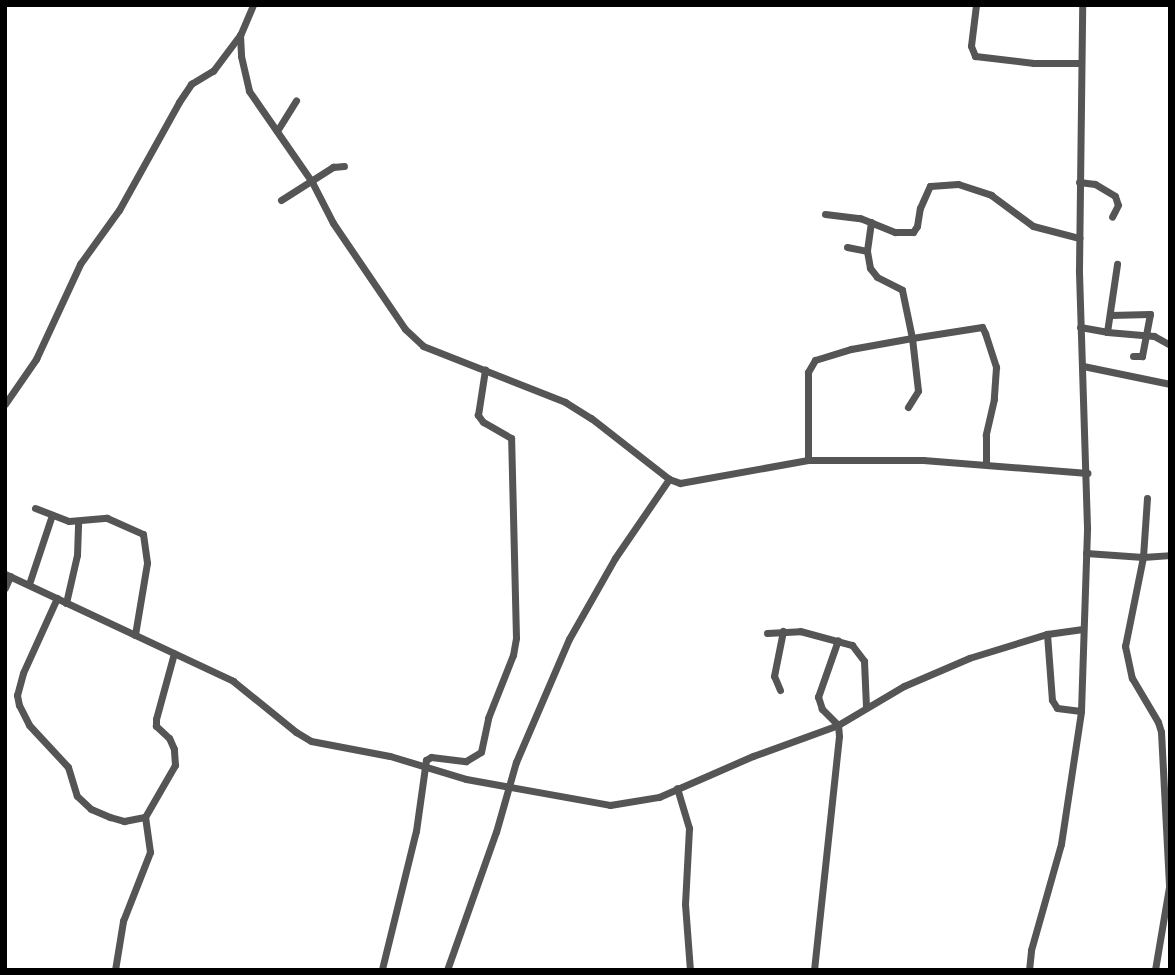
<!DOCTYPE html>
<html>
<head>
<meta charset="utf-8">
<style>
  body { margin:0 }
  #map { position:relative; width:1175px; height:975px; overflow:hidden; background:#fff; font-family:Ubuntu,sans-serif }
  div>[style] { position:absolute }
  .street>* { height:7px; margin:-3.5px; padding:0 3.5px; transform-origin:3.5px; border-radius:3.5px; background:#555 }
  span { translate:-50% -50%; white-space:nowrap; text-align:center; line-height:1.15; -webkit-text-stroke:6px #fff; paint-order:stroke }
  .frame { position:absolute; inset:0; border:7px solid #000; pointer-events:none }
</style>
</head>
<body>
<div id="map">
  <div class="street">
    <div style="left:253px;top:5px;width:33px;rotate:113deg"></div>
    <div style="left:240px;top:35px;width:21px;rotate:87deg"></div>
    <div style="left:241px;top:56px;width:36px;rotate:77deg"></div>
    <div style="left:249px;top:91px;width:111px;rotate:55.3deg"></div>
    <div style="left:312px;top:182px;width:46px;rotate:62.9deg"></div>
    <div style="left:333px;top:223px;width:128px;rotate:55.8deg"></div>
    <div style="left:405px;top:329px;width:25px;rotate:43deg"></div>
    <div style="left:423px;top:346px;width:153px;rotate:21.5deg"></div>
    <div style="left:565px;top:402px;width:31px;rotate:32deg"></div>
    <div style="left:591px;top:418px;width:99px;rotate:38deg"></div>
    <div style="left:669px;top:479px;width:12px;rotate:20deg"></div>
    <div style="left:680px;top:483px;width:130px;rotate:-10.2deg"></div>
    <div style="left:808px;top:460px;width:115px"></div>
    <div style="left:923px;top:460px;width:165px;rotate:4.5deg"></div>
    <div style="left:976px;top:5px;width:41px;rotate:97deg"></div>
    <div style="left:971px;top:46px;width:11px;rotate:68deg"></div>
    <div style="left:975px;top:56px;width:59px;rotate:6.8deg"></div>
    <div style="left:1034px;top:63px;width:47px"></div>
    <div style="left:277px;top:131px;width:36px;rotate:-58deg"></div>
    <div style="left:1079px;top:182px;width:16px;rotate:7deg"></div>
    <div style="left:1095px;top:184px;width:23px;rotate:31deg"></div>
    <div style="left:1115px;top:196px;width:9px;rotate:72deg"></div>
    <div style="left:1118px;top:205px;width:13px;rotate:117deg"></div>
    <div style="left:281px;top:200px;width:62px;rotate:-32.4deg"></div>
    <div style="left:333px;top:167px;width:11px;rotate:-5deg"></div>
    <div style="left:825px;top:214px;width:35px;rotate:7deg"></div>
    <div style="left:860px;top:218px;width:38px;rotate:22deg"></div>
    <div style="left:895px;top:232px;width:18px"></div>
    <div style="left:913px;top:232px;width:7px;rotate:-56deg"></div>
    <div style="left:917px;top:226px;width:18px;rotate:-81deg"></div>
    <div style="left:920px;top:208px;width:24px;rotate:-66deg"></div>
    <div style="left:930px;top:186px;width:28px;rotate:-4deg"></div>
    <div style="left:958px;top:184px;width:35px;rotate:18deg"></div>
    <div style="left:991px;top:195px;width:52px;rotate:36.4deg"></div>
    <div style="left:1033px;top:226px;width:48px;rotate:14.6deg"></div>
    <div style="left:871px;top:222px;width:29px;rotate:98deg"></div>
    <div style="left:867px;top:251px;width:17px;rotate:80deg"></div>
    <div style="left:870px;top:268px;width:11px;rotate:52deg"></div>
    <div style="left:877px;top:277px;width:28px;rotate:27deg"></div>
    <div style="left:902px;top:290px;width:49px;rotate:78.2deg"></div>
    <div style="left:912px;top:338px;width:71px;rotate:-8.9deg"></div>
    <div style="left:982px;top:327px;width:7px;rotate:63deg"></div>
    <div style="left:985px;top:333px;width:36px;rotate:72deg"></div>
    <div style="left:996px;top:367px;width:32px;rotate:94deg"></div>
    <div style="left:994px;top:399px;width:37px;rotate:103deg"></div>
    <div style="left:986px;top:435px;width:29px;rotate:90deg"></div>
    <div style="left:847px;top:247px;width:20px;rotate:11deg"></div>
    <div style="left:1110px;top:315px;width:40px;rotate:-1.4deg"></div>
    <div style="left:1150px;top:314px;width:43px;rotate:100.8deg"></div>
    <div style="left:1142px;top:356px;width:9px;rotate:180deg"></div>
    <div style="left:1080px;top:327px;width:27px;rotate:10deg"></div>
    <div style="left:1107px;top:332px;width:69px;rotate:-81.6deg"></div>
    <div style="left:1107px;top:332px;width:47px;rotate:4.9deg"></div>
    <div style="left:1154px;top:336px;width:18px;rotate:29deg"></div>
    <div style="left:1083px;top:366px;width:89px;rotate:11.7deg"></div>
    <div style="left:5px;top:404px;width:55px;rotate:-55.4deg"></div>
    <div style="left:36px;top:359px;width:105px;rotate:-65.1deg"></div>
    <div style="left:80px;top:264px;width:67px;rotate:-54.2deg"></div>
    <div style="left:119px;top:210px;width:124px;rotate:-60.9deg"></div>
    <div style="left:179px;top:102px;width:22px;rotate:-56deg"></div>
    <div style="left:191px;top:84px;width:26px;rotate:-31deg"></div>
    <div style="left:213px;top:71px;width:45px;rotate:-53.1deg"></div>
    <div style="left:808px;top:460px;width:88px;rotate:-90deg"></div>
    <div style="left:808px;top:372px;width:14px;rotate:-60deg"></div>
    <div style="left:815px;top:360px;width:38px;rotate:-17deg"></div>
    <div style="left:851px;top:349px;width:62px;rotate:-10.2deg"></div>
    <div style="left:912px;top:338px;width:53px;rotate:83.5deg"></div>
    <div style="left:918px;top:391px;width:19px;rotate:122deg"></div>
    <div style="left:1147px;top:498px;width:59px;rotate:93.9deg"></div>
    <div style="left:1143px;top:557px;width:91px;rotate:101.4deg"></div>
    <div style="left:1125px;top:646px;width:33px;rotate:78deg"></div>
    <div style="left:1132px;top:678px;width:51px;rotate:59.4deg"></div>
    <div style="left:1158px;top:722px;width:10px;rotate:73deg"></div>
    <div style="left:1161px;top:732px;width:155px;rotate:87deg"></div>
    <div style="left:1169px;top:887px;width:84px;rotate:99.6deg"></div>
    <div style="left:35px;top:508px;width:36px;rotate:21deg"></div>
    <div style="left:69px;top:521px;width:38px;rotate:-5deg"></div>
    <div style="left:107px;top:518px;width:39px;rotate:24deg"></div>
    <div style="left:143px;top:534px;width:29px;rotate:82deg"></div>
    <div style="left:147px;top:563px;width:73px;rotate:99.5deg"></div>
    <div style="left:1086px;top:553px;width:57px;rotate:4deg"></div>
    <div style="left:1143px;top:557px;width:27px;rotate:-4deg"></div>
    <div style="left:5px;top:574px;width:252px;rotate:25.1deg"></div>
    <div style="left:233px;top:681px;width:81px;rotate:39deg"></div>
    <div style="left:296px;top:732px;width:17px;rotate:31deg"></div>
    <div style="left:311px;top:741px;width:80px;rotate:10.8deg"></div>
    <div style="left:390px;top:756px;width:79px;rotate:16.8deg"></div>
    <div style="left:466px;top:779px;width:146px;rotate:10.2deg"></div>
    <div style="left:610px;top:805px;width:50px;rotate:-9.3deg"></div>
    <div style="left:659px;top:797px;width:103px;rotate:-23.6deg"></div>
    <div style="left:753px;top:756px;width:90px;rotate:-20deg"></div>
    <div style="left:838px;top:725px;width:77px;rotate:-30.6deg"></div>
    <div style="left:904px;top:686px;width:71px;rotate:-23.3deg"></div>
    <div style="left:969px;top:658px;width:82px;rotate:-17.1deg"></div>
    <div style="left:1047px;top:634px;width:36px;rotate:-8deg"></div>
    <div style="left:29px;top:584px;width:73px;rotate:-71.6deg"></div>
    <div style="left:5px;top:588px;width:13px;rotate:-67deg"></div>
    <div style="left:57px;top:598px;width:82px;rotate:114.4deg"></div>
    <div style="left:23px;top:673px;width:23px;rotate:105deg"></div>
    <div style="left:17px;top:695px;width:10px;rotate:79deg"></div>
    <div style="left:19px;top:705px;width:22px;rotate:63deg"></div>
    <div style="left:29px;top:725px;width:57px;rotate:47.1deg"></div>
    <div style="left:68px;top:767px;width:30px;rotate:73deg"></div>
    <div style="left:77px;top:796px;width:19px;rotate:43deg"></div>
    <div style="left:91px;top:809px;width:21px;rotate:23deg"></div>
    <div style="left:110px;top:817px;width:15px;rotate:16deg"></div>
    <div style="left:124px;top:821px;width:21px;rotate:-11deg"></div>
    <div style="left:145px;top:817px;width:60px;rotate:-60deg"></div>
    <div style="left:175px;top:765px;width:16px;rotate:-94deg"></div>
    <div style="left:174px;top:749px;width:12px;rotate:-114deg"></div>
    <div style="left:169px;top:738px;width:18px;rotate:-137deg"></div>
    <div style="left:156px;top:726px;width:7px;rotate:-90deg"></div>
    <div style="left:156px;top:719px;width:68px;rotate:-74.7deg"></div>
    <div style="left:66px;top:603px;width:49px;rotate:-77.1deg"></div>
    <div style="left:77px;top:555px;width:33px;rotate:-88deg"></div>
    <div style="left:767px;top:633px;width:33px;rotate:-3deg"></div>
    <div style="left:800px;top:631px;width:54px;rotate:15.1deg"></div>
    <div style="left:852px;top:645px;width:20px;rotate:53deg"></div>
    <div style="left:864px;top:661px;width:46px;rotate:87.5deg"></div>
    <div style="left:1047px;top:634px;width:66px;rotate:85.7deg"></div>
    <div style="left:1052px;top:700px;width:9px;rotate:58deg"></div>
    <div style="left:1057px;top:708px;width:24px;rotate:7deg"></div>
    <div style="left:780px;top:690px;width:15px;rotate:-113deg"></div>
    <div style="left:774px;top:676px;width:46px;rotate:-78.7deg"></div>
    <div style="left:677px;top:788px;width:42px;rotate:73.3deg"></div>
    <div style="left:689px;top:828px;width:76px;rotate:93deg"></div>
    <div style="left:685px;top:904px;width:66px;rotate:85.7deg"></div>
    <div style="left:382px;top:969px;width:142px;rotate:-76.2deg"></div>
    <div style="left:416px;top:831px;width:72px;rotate:-82deg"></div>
    <div style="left:426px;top:760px;width:6px;rotate:-31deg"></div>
    <div style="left:431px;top:757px;width:35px;rotate:7deg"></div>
    <div style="left:466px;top:761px;width:17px;rotate:-31deg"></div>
    <div style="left:481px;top:752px;width:35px;rotate:-78deg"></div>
    <div style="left:488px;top:718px;width:68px;rotate:-68.4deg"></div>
    <div style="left:513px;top:655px;width:17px;rotate:-80deg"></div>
    <div style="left:516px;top:638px;width:200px;rotate:-91.4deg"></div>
    <div style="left:511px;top:438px;width:32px;rotate:-150deg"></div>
    <div style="left:483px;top:422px;width:9px;rotate:-126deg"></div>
    <div style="left:478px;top:415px;width:46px;rotate:-81.2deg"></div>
    <div style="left:115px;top:970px;width:50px;rotate:-80.7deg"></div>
    <div style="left:123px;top:921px;width:74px;rotate:-68.6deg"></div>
    <div style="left:150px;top:852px;width:35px;rotate:-98deg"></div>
    <div style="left:447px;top:970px;width:146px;rotate:-70.5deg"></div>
    <div style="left:496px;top:832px;width:73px;rotate:-74.1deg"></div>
    <div style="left:516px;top:762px;width:134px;rotate:-66.7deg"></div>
    <div style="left:569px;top:639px;width:93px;rotate:-60.4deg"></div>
    <div style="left:615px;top:558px;width:96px;rotate:-55.6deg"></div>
    <div style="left:814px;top:970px;width:235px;rotate:-83.9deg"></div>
    <div style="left:839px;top:736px;width:11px;rotate:-95deg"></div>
    <div style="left:838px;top:725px;width:23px;rotate:-135deg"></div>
    <div style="left:822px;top:709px;width:13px;rotate:-108deg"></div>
    <div style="left:818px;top:697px;width:60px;rotate:-70.7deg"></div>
    <div style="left:1029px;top:970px;width:20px;rotate:-84deg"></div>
    <div style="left:1031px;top:950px;width:110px;rotate:-74.2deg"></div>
    <div style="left:1061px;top:844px;width:134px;rotate:-81.4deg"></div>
    <div style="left:1081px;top:711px;width:184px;rotate:-88.1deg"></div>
    <div style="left:1087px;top:527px;width:258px;rotate:-91.8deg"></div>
    <div style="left:1079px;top:269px;width:264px;rotate:-89.3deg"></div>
  </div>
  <div class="frame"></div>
</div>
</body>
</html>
